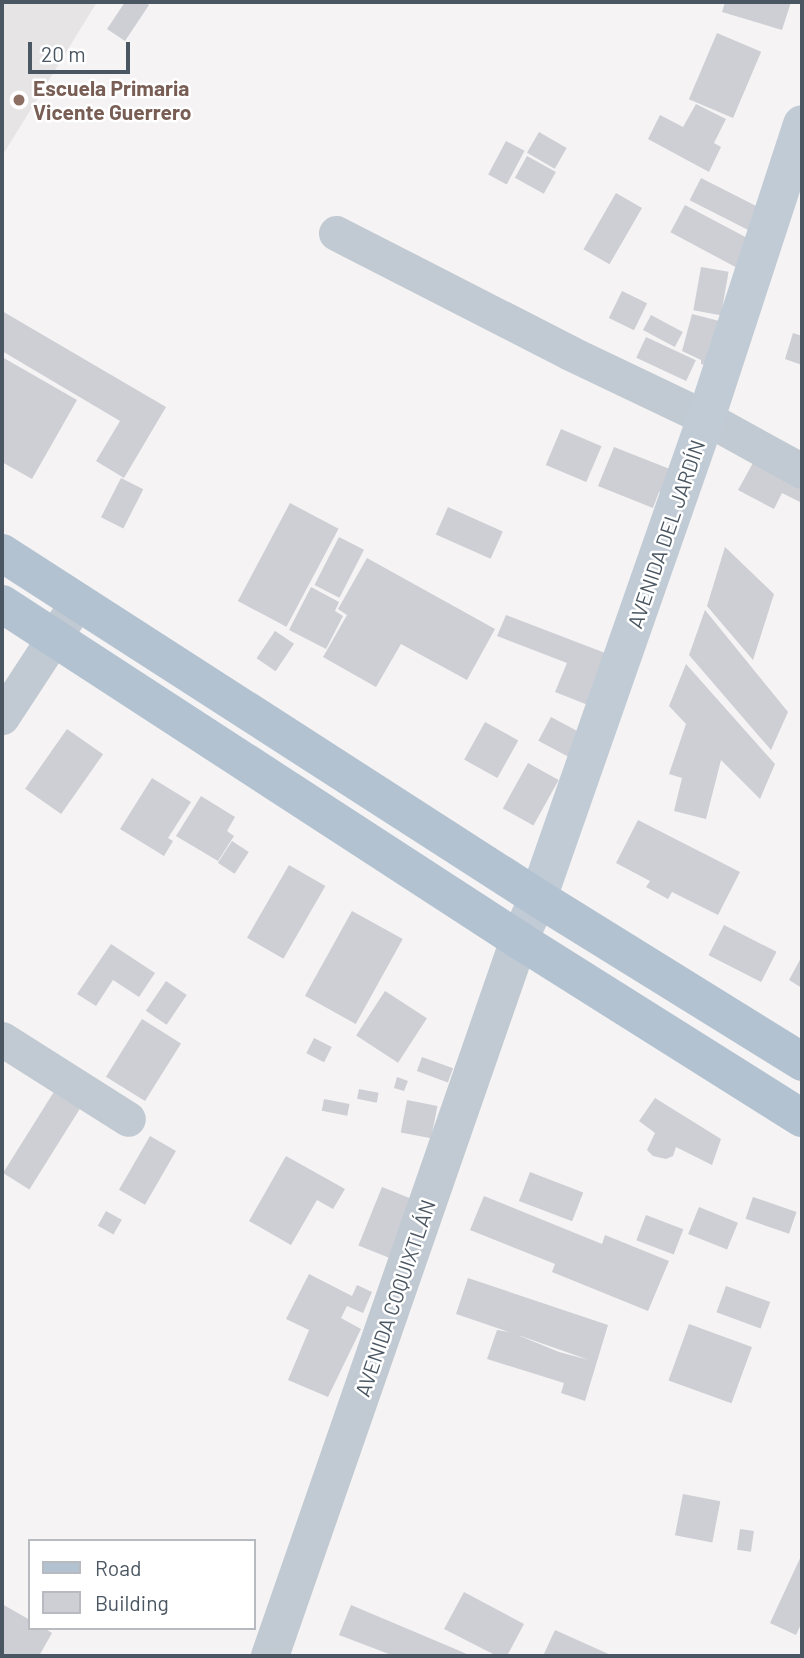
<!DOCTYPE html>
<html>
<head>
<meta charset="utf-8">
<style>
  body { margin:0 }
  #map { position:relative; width:804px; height:1658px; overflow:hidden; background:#f5f3f3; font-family:Barlow,sans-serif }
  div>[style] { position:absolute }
  .education>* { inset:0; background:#e6e4e5 }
  .building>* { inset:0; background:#cdcfd5; transform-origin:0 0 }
  .minor>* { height:35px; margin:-17.5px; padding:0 17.5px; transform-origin:17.5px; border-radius:17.5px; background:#c1cad2 }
  .tertiary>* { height:38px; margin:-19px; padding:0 19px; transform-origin:19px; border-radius:19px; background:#c1cad2 }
  .secondary>* { height:38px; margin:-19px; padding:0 19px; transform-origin:19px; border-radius:19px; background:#c1cbd6 }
  .primary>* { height:38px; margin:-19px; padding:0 19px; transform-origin:19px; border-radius:19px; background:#b3c2d1 }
  .dots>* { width:19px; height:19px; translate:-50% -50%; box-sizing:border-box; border:4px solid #fff; border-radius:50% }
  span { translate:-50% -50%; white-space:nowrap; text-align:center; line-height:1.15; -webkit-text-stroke:5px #fff; paint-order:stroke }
  .education-label { font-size:21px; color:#785e54; font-weight:700 }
  .left { translate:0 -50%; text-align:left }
  .street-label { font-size:21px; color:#4a5661 }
  .frame { position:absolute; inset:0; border:4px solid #4a5661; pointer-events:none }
  .legend { position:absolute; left:28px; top:1539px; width:228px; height:91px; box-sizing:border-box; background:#fff; border:2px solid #b7bbc0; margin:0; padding:9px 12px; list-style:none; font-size:21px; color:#4a5661 }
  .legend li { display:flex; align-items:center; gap:14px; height:35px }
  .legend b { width:35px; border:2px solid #b7bbc0 }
  .scale { position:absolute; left:28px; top:42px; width:102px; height:32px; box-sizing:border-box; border:4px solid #4a5661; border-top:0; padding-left:9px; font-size:21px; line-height:24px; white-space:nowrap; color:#4a5661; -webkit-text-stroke:5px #fff; paint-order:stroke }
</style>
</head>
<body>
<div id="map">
  <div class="education">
    <div style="clip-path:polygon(2px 2px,97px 2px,2px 156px)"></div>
  </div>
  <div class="building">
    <div style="clip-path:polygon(125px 2px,144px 2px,149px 5px,125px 41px,107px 29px)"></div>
    <div style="clip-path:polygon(725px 2px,791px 2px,782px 30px,722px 12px)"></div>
    <div style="left:717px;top:33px;width:48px;height:72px;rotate:23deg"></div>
    <div style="clip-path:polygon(696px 104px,726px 119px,714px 143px,721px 147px,709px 172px,648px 139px,660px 115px,683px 127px)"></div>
    <div style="left:539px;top:132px;width:32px;height:24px;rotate:30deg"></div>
    <div style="left:506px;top:141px;width:21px;height:38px;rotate:28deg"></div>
    <div style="left:527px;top:156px;width:33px;height:25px;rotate:29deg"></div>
    <div style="left:701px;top:178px;width:74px;height:25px;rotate:27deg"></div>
    <div style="left:616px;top:193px;width:30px;height:65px;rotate:30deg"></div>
    <div style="left:685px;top:205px;width:87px;height:31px;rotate:28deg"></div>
    <div style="left:701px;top:267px;width:28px;height:44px;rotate:10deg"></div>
    <div style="left:622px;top:291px;width:28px;height:30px;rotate:26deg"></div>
    <div style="clip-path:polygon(2px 311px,166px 407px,124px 478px,96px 461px,120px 421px,2px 351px)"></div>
    <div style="clip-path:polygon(692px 314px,731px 324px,719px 369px,701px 364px,701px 360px,682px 351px)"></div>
    <div style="left:651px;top:315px;width:36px;height:17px;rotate:28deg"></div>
    <div style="clip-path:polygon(793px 333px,802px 336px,802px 365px,785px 359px)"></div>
    <div style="left:646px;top:337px;width:55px;height:23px;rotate:25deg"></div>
    <div style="clip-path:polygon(2px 357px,77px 400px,32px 479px,2px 462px)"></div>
    <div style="left:561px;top:429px;width:44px;height:39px;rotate:23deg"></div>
    <div style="clip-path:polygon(614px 447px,685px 475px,675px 499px,659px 492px,653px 508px,598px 486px)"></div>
    <div style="clip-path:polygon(759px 452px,802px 475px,802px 503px,782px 493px,774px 509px,738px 490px)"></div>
    <div style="left:121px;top:478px;width:25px;height:44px;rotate:27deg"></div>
    <div style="left:290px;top:503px;width:55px;height:111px;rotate:28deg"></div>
    <div style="left:448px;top:507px;width:60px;height:30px;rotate:24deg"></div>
    <div style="left:339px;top:537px;width:28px;height:54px;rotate:27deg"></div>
    <div style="clip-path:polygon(725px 547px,774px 594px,753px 660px,707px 606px)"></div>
    <div style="clip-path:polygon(367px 558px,495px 629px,467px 680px,401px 644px,376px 687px,323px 657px,347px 615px,338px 609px)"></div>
    <div style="clip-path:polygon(311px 587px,339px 602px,335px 611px,343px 616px,326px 649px,289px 630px)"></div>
    <div style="clip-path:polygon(705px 610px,788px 712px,771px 750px,689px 655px)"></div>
    <div style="clip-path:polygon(506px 615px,613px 656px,593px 707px,555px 692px,567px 663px,497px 636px)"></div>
    <div style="left:275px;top:631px;width:23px;height:33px;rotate:34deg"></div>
    <div style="clip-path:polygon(686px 664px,775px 764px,760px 799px,721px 760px,706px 819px,674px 811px,682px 778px,669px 774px,686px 724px,669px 706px)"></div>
    <div style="left:551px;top:717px;width:34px;height:27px;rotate:28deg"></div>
    <div style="left:485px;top:722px;width:38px;height:43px;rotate:29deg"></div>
    <div style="left:67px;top:729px;width:44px;height:73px;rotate:35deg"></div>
    <div style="left:528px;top:763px;width:35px;height:52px;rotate:29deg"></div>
    <div style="clip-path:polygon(152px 778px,191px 802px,168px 838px,173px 841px,164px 856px,120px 829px)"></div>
    <div style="clip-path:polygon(201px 796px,235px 817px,227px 831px,234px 836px,218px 861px,176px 836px)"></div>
    <div style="clip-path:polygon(638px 820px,740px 872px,718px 915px,672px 892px,668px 899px,646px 887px,650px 881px,616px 863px)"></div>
    <div style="left:232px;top:841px;width:20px;height:26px;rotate:33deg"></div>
    <div style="left:289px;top:865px;width:42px;height:84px;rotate:30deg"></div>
    <div style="left:352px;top:911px;width:58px;height:97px;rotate:29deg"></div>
    <div style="left:724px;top:925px;width:59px;height:34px;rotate:27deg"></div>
    <div style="clip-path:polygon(111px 944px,155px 973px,139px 997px,113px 980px,96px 1006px,77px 994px)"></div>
    <div style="clip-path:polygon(802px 956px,802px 988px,789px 980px)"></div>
    <div style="left:166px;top:981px;width:25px;height:36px;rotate:34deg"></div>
    <div style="left:385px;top:991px;width:50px;height:53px;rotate:33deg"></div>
    <div style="left:142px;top:1019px;width:46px;height:68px;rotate:32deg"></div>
    <div style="left:314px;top:1038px;width:20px;height:17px;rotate:27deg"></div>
    <div style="left:422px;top:1057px;width:33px;height:15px;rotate:20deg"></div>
    <div style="clip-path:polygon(397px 1077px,408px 1081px,404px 1091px,394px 1088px)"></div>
    <div style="left:359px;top:1089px;width:20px;height:10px;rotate:11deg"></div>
    <div style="left:55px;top:1090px;width:31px;height:98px;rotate:32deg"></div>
    <div style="clip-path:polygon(655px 1098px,721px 1139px,712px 1165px,676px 1147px,673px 1156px,666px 1159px,653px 1156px,647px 1150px,655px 1133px,639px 1121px)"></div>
    <div style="left:324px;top:1099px;width:26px;height:12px;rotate:11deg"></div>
    <div style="left:407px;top:1100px;width:31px;height:33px;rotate:11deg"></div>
    <div style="left:150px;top:1136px;width:30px;height:62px;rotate:30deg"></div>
    <div style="clip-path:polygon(286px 1156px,345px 1189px,333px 1209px,317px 1200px,291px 1245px,249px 1221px)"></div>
    <div style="left:530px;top:1172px;width:57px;height:31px;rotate:21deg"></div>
    <div style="left:382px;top:1187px;width:35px;height:63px;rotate:22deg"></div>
    <div style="clip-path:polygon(484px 1196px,602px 1244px,605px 1235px,669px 1261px,648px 1311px,552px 1272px,555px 1264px,470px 1230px)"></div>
    <div style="left:753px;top:1197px;width:46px;height:23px;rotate:19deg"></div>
    <div style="left:699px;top:1207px;width:42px;height:29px;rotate:22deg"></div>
    <div style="left:106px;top:1211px;width:18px;height:17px;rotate:29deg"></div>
    <div style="left:646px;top:1215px;width:40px;height:27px;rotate:21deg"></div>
    <div style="clip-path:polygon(309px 1274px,352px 1296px,357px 1285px,372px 1292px,363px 1313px,347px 1306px,341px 1318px,361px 1329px,328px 1397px,288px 1380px,309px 1330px,286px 1319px)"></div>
    <div style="clip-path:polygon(evenodd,468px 1278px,608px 1325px,585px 1401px,561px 1393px,564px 1383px,487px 1359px,497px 1330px,509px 1332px,456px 1314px,468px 1278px,520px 1336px,521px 1336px,589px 1360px,559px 1352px,520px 1336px)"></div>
    <div style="left:726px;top:1286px;width:47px;height:28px;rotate:20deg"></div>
    <div style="left:689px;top:1324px;width:67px;height:60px;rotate:20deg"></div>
    <div style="left:683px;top:1494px;width:38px;height:42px;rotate:11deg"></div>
    <div style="left:740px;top:1529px;width:14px;height:21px;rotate:8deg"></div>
    <div style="clip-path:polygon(802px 1554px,802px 1622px,796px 1635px,770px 1623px)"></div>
    <div style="clip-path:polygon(464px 1592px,524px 1624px,507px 1656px,497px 1656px,444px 1629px)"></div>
    <div style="clip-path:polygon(2px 1604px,30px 1620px,30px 1628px,44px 1628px,52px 1633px,39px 1656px,2px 1656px)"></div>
    <div style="clip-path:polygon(351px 1605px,460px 1651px,471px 1656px,394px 1656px,339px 1635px)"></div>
    <div style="clip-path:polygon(555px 1630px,613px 1656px,543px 1656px)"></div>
  </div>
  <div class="minor">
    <div style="left:336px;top:233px;width:263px;rotate:27.1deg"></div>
    <div style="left:570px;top:353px;width:151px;rotate:25.5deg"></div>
    <div style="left:706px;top:418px;width:110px;rotate:28.9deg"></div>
    <div style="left:2px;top:717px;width:139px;rotate:-56.8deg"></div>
    <div style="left:2px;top:1039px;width:149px;rotate:32.4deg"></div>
  </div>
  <div class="tertiary">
    <div style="left:270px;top:1656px;width:758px;rotate:-70.82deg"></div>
  </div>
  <div class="secondary">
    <div style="left:519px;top:940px;width:46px;rotate:-65.7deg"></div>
    <div style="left:538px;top:898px;width:509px;rotate:-70.71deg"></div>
    <div style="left:706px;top:418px;width:309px;rotate:-71.9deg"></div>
  </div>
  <div class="primary">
    <div style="left:2px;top:553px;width:637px;rotate:32.77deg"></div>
    <div style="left:538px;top:898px;width:311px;rotate:31.8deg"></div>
    <div style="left:2px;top:604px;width:617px;rotate:33.02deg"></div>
    <div style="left:519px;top:940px;width:334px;rotate:32.2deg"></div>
  </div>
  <div class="dots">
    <div style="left:19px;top:100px;background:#8d6e63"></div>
  </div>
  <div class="education-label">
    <span class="left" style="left:33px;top:100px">Escuela Primaria<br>Vicente Guerrero</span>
  </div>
  <div class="street-label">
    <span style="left:666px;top:534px;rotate:-71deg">AVENIDA DEL JARDÍN</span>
    <span style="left:395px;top:1298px;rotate:-71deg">AVENIDA COQUIXTLÁN</span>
  </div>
  <div class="frame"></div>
  <ul class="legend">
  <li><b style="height:9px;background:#b3c2d1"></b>Road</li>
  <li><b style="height:19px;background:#cdcfd5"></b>Building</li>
  </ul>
  <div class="scale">20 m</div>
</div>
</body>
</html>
